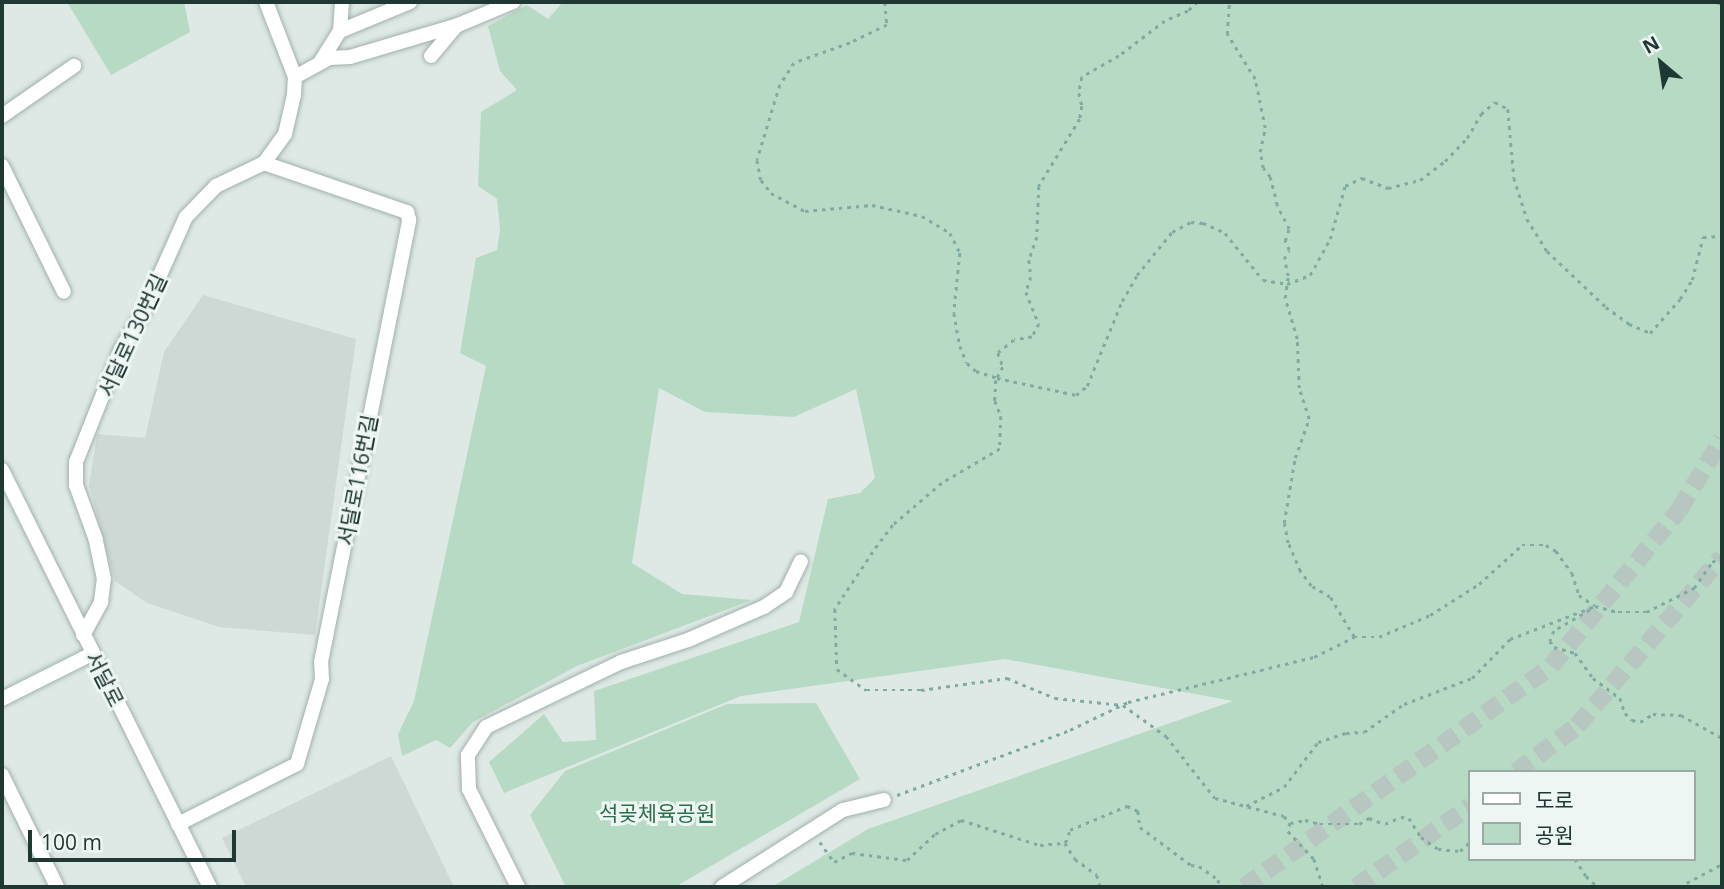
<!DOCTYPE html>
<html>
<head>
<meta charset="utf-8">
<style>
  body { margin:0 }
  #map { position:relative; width:1724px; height:889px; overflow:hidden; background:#dee9e5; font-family:"Open Sans","Noto Sans KR",sans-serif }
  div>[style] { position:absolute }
  .built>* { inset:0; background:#ccd9d4 }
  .green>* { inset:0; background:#b7dac4 }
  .major-tunnel>* { height:18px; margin-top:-9px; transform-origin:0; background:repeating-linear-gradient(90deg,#b8c6c2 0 18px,transparent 0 27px) }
  .path>* { height:2.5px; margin-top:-1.25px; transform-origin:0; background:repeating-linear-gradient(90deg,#80aba2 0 3.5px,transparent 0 8.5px) }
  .roads { filter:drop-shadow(0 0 2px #a1b0ac) drop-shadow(0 0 2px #a1b0ac) }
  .minor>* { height:14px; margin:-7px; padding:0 7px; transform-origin:7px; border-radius:7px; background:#fff }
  span { translate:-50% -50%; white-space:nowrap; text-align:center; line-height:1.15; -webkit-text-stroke:6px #eef6f3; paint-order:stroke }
  .street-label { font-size:21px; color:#203834 }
  .park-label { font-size:21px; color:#2d6d4b }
  .frame { position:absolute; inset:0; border:4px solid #203834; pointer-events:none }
  .legend { position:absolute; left:1468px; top:770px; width:228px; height:91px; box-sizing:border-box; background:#eef6f3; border:2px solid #9caaa7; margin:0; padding:9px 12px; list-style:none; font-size:21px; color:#203834 }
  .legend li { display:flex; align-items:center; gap:14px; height:35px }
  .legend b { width:35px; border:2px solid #9caaa7 }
  .north { position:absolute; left:1626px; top:28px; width:70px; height:70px; -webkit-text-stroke:5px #eef6f3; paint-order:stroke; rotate:331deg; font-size:19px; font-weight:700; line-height:28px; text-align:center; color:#203834 }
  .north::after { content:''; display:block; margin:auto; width:24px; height:32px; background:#203834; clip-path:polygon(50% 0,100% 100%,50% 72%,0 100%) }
  .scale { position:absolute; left:28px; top:830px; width:208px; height:32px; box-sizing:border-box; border:4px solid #203834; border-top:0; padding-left:9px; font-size:21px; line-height:24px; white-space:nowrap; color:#203834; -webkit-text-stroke:5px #eef6f3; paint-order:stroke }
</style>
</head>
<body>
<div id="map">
  <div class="built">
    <div style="clip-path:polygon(203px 295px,356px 339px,315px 635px,219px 627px,147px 603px,115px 581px,89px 485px,97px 434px,145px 438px,164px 352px)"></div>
    <div style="clip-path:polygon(391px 756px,454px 887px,246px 887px,222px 838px)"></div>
  </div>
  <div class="green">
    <div style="clip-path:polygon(67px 2px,184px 2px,190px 32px,111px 75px)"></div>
    <div style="clip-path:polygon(evenodd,563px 2px,1722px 2px,1722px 887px,772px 887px,868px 829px,1233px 701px,1005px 659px,741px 696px,504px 793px,489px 762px,544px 714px,563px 742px,596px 740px,594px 691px,799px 622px,828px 499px,860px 493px,875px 478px,856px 389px,794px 417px,705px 412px,659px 388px,632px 563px,682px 594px,752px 600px,577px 666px,473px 722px,450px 748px,436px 740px,402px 756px,398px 734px,414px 701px,486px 366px,460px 353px,476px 258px,497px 250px,500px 230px,497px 199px,478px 186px,481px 112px,517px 90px,500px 71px,488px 26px,527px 5px,548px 19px,563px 2px,1470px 772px,1694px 772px,1694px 859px,1470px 859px,1470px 772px)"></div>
    <div style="clip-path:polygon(816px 703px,860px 779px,675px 887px,566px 887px,530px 815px,565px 771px,727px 704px)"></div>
  </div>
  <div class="major-tunnel">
    <div style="left:1516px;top:772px;width:76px;rotate:-37deg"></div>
    <div style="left:1577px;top:726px;width:223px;rotate:-49.4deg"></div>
    <div style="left:1244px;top:887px;width:378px;rotate:-35.7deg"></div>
    <div style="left:1551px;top:666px;width:202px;rotate:-50.6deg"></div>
    <div style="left:1679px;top:510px;width:83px;rotate:-58.8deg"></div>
    <div style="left:1356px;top:887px;width:140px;rotate:-35.4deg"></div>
  </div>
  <div class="path">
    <div style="left:885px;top:2px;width:23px;rotate:85deg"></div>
    <div style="left:887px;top:25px;width:41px;rotate:154.1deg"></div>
    <div style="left:850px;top:43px;width:59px;rotate:160.3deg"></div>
    <div style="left:794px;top:63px;width:26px;rotate:122deg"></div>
    <div style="left:780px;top:85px;width:78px;rotate:107deg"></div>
    <div style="left:757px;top:160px;width:20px;rotate:79deg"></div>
    <div style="left:761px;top:180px;width:16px;rotate:52deg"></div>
    <div style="left:771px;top:193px;width:38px;rotate:28deg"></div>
    <div style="left:805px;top:211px;width:67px;rotate:-5.1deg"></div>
    <div style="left:872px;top:205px;width:51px;rotate:12.4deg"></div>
    <div style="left:922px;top:216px;width:33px;rotate:31deg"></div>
    <div style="left:950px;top:233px;width:22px;rotate:63deg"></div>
    <div style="left:960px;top:253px;width:60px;rotate:95.7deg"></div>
    <div style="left:954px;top:313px;width:34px;rotate:80deg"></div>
    <div style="left:960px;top:346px;width:18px;rotate:68deg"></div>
    <div style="left:967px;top:363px;width:12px;rotate:42deg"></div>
    <div style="left:976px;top:371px;width:22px;rotate:18deg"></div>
    <div style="left:997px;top:378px;width:81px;rotate:12.1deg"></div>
    <div style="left:1076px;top:395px;width:14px;rotate:-39deg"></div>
    <div style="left:1087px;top:386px;width:92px;rotate:-67.6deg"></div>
    <div style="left:1122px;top:301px;width:30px;rotate:-60deg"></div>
    <div style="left:1137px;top:275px;width:55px;rotate:-50.9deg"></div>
    <div style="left:1172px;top:232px;width:21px;rotate:-28deg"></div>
    <div style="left:1191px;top:222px;width:12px;rotate:5deg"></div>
    <div style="left:1203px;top:223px;width:24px;rotate:24deg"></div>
    <div style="left:1225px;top:233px;width:60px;rotate:51deg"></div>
    <div style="left:1263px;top:280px;width:24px;rotate:9deg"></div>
    <div style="left:1287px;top:284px;width:25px;rotate:-21deg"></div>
    <div style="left:1310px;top:275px;width:41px;rotate:-60.9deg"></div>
    <div style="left:1330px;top:239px;width:55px;rotate:-74.2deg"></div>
    <div style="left:1345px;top:186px;width:19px;rotate:-25deg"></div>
    <div style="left:1362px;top:178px;width:28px;rotate:21deg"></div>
    <div style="left:1388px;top:188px;width:33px;rotate:-14deg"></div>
    <div style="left:1420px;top:180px;width:31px;rotate:-37deg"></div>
    <div style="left:1445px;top:161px;width:32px;rotate:-46deg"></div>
    <div style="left:1467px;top:138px;width:28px;rotate:-60deg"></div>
    <div style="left:1481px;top:114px;width:18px;rotate:-41deg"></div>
    <div style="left:1495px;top:102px;width:15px;rotate:28deg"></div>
    <div style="left:1508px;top:109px;width:69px;rotate:85deg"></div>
    <div style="left:1514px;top:178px;width:43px;rotate:72.4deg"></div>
    <div style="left:1527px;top:219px;width:38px;rotate:58deg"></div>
    <div style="left:1547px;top:251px;width:81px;rotate:43.5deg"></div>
    <div style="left:1606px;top:307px;width:29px;rotate:36deg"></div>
    <div style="left:1629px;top:324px;width:23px;rotate:23deg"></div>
    <div style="left:1650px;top:333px;width:45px;rotate:-48.6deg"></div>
    <div style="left:1680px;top:299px;width:22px;rotate:-58deg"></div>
    <div style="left:1692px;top:280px;width:44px;rotate:-75.7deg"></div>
    <div style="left:1703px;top:237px;width:19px;rotate:-3deg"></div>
    <div style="left:1198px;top:2px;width:13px;rotate:138deg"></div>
    <div style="left:1188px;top:11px;width:25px;rotate:157deg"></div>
    <div style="left:1165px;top:21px;width:58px;rotate:142.7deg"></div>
    <div style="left:1119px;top:56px;width:43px;rotate:150.4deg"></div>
    <div style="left:1082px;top:77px;width:16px;rotate:101deg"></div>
    <div style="left:1079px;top:93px;width:13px;rotate:77deg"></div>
    <div style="left:1082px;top:106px;width:13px;rotate:99deg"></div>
    <div style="left:1080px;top:119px;width:79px;rotate:121.5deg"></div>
    <div style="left:1039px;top:186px;width:51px;rotate:92.2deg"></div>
    <div style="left:1037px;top:237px;width:24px;rotate:109deg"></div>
    <div style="left:1029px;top:260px;width:17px;rotate:83deg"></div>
    <div style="left:1031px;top:277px;width:16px;rotate:108deg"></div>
    <div style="left:1026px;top:292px;width:35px;rotate:68deg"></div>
    <div style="left:1039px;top:324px;width:15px;rotate:118deg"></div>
    <div style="left:1032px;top:337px;width:18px;rotate:171deg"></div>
    <div style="left:1014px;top:340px;width:21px;rotate:141deg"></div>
    <div style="left:998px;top:353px;width:15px;rotate:70deg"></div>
    <div style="left:1003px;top:367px;width:15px;rotate:118deg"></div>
    <div style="left:996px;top:380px;width:21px;rotate:93deg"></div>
    <div style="left:995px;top:401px;width:16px;rotate:68deg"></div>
    <div style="left:1001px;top:416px;width:33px;rotate:92deg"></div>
    <div style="left:1000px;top:449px;width:67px;rotate:149.6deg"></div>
    <div style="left:942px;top:483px;width:65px;rotate:139.4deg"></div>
    <div style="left:893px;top:525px;width:34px;rotate:127deg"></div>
    <div style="left:873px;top:552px;width:69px;rotate:123.7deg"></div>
    <div style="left:835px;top:609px;width:60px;rotate:88.1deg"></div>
    <div style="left:837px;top:669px;width:36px;rotate:36deg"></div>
    <div style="left:866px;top:690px;width:55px"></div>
    <div style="left:921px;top:690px;width:87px;rotate:-7.9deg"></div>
    <div style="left:1007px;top:678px;width:52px;rotate:22.6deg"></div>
    <div style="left:1055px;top:698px;width:68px;rotate:5.9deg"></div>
    <div style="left:1123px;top:705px;width:53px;rotate:35.8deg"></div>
    <div style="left:1166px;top:736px;width:79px;rotate:51.7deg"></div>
    <div style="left:1215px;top:798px;width:71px;rotate:14.6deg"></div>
    <div style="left:1284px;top:816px;width:9px;rotate:49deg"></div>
    <div style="left:1290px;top:823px;width:8px;rotate:104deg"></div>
    <div style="left:1288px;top:831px;width:38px;rotate:47deg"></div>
    <div style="left:1314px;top:859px;width:29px;rotate:72deg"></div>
    <div style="left:1717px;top:2px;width:6px;rotate:31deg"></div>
    <div style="left:1590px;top:610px;width:42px;rotate:149.7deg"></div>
    <div style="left:1554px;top:631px;width:11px;rotate:112deg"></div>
    <div style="left:1550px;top:641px;width:7px;rotate:56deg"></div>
    <div style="left:1554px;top:647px;width:22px;rotate:16deg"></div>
    <div style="left:1575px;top:653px;width:31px;rotate:54deg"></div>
    <div style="left:1593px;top:678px;width:34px;rotate:37deg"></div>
    <div style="left:1620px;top:698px;width:16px;rotate:72deg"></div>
    <div style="left:1625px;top:713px;width:10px;rotate:45deg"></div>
    <div style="left:1632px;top:720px;width:8px;rotate:14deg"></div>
    <div style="left:1640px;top:722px;width:15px;rotate:-32deg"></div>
    <div style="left:1653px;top:714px;width:28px;rotate:2deg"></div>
    <div style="left:1681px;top:715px;width:47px;rotate:29.3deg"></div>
    <div style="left:1354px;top:637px;width:25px"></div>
    <div style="left:1379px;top:637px;width:56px;rotate:-23.3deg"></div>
    <div style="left:1430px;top:615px;width:58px;rotate:-32.3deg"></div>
    <div style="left:1479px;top:584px;width:58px;rotate:-42.2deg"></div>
    <div style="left:1522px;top:545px;width:24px"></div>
    <div style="left:1546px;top:545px;width:12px;rotate:31deg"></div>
    <div style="left:1556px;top:551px;width:27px;rotate:54deg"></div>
    <div style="left:1572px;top:573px;width:23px;rotate:72deg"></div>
    <div style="left:1579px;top:595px;width:19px;rotate:35deg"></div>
    <div style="left:1595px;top:606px;width:24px;rotate:15deg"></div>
    <div style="left:1618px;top:612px;width:28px"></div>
    <div style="left:1646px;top:612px;width:54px;rotate:-26.6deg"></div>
    <div style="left:1694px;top:588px;width:32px;rotate:-55deg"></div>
    <div style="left:1712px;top:562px;width:11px;rotate:-27deg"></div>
    <div style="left:897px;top:795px;width:185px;rotate:-20.6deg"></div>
    <div style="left:1070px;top:730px;width:64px;rotate:-25.8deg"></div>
    <div style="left:1128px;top:702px;width:191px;rotate:-13.6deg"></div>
    <div style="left:1314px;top:657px;width:45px;rotate:-26.6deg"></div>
    <div style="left:1354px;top:637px;width:47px;rotate:-121deg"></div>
    <div style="left:1330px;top:597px;width:22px;rotate:-150deg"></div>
    <div style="left:1311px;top:586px;width:19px;rotate:-126deg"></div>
    <div style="left:1300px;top:571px;width:30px;rotate:-113deg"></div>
    <div style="left:1288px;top:543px;width:20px;rotate:-101deg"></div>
    <div style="left:1284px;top:523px;width:66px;rotate:-80.4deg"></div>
    <div style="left:1295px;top:458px;width:41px;rotate:-70.3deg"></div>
    <div style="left:1309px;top:419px;width:33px;rotate:-108deg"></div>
    <div style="left:1299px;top:388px;width:49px;rotate:-92.3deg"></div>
    <div style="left:1297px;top:339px;width:43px;rotate:-106.3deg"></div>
    <div style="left:1285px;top:298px;width:22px;rotate:-82deg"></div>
    <div style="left:1288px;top:276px;width:17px;rotate:-103deg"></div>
    <div style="left:1284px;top:259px;width:10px;rotate:-61deg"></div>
    <div style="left:1289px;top:250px;width:10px;rotate:-114deg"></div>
    <div style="left:1285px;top:241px;width:13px;rotate:-72deg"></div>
    <div style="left:1289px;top:229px;width:27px;rotate:-117deg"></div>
    <div style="left:1277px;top:205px;width:29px;rotate:-104deg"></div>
    <div style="left:1270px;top:177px;width:11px;rotate:-128deg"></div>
    <div style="left:1263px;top:168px;width:16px;rotate:-101deg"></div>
    <div style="left:1260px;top:152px;width:25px;rotate:-78deg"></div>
    <div style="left:1265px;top:128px;width:50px;rotate:-101.5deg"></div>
    <div style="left:1255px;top:79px;width:53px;rotate:-121.9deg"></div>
    <div style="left:1227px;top:34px;width:32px;rotate:-86deg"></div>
    <div style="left:1246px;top:806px;width:42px;rotate:-26.6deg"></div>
    <div style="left:1284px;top:787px;width:56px;rotate:-52.9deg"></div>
    <div style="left:1318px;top:742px;width:29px;rotate:-18deg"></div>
    <div style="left:1346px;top:733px;width:18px;rotate:-3deg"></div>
    <div style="left:1364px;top:732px;width:49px;rotate:-35deg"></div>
    <div style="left:1404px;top:704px;width:73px;rotate:-20.9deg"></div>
    <div style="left:1472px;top:678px;width:54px;rotate:-45.7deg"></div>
    <div style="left:1510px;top:639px;width:91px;rotate:-21.2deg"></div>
    <div style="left:1290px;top:823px;width:15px;rotate:-11deg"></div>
    <div style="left:1305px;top:820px;width:16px;rotate:15deg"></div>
    <div style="left:1320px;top:824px;width:39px"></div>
    <div style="left:1359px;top:824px;width:12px;rotate:-31deg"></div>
    <div style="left:1369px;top:818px;width:17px;rotate:21deg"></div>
    <div style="left:1385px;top:824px;width:17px;rotate:-24deg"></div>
    <div style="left:1401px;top:817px;width:8px;rotate:7deg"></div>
    <div style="left:1409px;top:818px;width:22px;rotate:58deg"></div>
    <div style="left:1421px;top:837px;width:21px;rotate:35deg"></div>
    <div style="left:1438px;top:849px;width:22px;rotate:5deg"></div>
    <div style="left:1460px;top:851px;width:13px;rotate:-42deg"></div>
    <div style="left:820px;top:842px;width:24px;rotate:55deg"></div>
    <div style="left:834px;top:862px;width:20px;rotate:-27deg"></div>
    <div style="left:852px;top:853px;width:55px;rotate:7.3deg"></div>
    <div style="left:907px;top:860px;width:38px;rotate:-43deg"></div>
    <div style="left:935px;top:834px;width:30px;rotate:-28deg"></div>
    <div style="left:961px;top:820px;width:83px;rotate:17.6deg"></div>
    <div style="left:1040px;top:845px;width:25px;rotate:-5deg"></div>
    <div style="left:1065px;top:843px;width:14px;rotate:-69deg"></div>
    <div style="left:1070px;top:830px;width:62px;rotate:-22.8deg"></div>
    <div style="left:1127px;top:806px;width:12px;rotate:24deg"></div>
    <div style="left:1138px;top:811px;width:16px;rotate:83deg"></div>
    <div style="left:1140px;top:827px;width:64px;rotate:36.7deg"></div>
    <div style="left:1191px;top:865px;width:8px;rotate:7deg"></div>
    <div style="left:1199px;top:866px;width:24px;rotate:35deg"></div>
    <div style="left:1219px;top:880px;width:7px;rotate:106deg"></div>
    <div style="left:1065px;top:843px;width:19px;rotate:58deg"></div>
    <div style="left:1075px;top:859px;width:27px;rotate:36deg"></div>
    <div style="left:1097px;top:875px;width:12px;rotate:76deg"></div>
    <div style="left:1575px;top:859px;width:20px;rotate:57deg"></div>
    <div style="left:1586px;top:876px;width:16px;rotate:43deg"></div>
    <div style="left:1598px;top:887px;width:8px"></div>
    <div style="left:1679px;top:887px;width:49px;rotate:-28.1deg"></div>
  </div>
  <div class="roads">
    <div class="minor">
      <div style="left:340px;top:31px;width:76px;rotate:-22.5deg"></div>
      <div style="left:431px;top:56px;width:40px;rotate:-50deg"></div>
      <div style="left:321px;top:61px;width:36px;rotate:-58deg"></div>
      <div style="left:340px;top:31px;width:29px;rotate:-86deg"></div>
      <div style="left:295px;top:77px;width:39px;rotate:-29deg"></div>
      <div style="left:329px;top:58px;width:21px;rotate:-3deg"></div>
      <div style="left:350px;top:57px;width:113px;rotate:-16.5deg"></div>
      <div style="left:458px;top:25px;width:60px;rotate:-22.7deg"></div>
      <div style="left:2px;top:116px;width:88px;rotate:-34.8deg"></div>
      <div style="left:2px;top:166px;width:140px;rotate:63.8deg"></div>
      <div style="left:2px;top:470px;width:466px;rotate:63.5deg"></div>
      <div style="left:83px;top:635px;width:38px;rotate:-61deg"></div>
      <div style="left:101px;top:602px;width:23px;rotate:-83deg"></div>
      <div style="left:104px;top:579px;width:40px;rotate:-102deg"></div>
      <div style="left:96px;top:540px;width:59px;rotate:-110deg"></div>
      <div style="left:76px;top:485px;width:23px;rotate:-90deg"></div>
      <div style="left:76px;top:462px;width:122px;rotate:-68.3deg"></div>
      <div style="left:121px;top:349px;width:42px;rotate:-58.6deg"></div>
      <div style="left:143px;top:313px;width:105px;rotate:-65.9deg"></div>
      <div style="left:186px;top:217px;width:43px;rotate:-45.9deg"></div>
      <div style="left:216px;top:186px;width:53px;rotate:-25.6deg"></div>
      <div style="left:264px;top:163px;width:36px;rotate:-54deg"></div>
      <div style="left:285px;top:134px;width:40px;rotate:-77deg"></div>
      <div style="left:294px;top:95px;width:18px;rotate:-87deg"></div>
      <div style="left:295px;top:77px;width:80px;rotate:-111.1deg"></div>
      <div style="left:2px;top:699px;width:101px;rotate:-26.6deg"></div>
      <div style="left:2px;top:775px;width:125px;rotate:63.8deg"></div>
      <div style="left:178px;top:824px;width:133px;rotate:-26.8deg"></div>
      <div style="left:297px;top:764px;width:89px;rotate:-73.6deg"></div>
      <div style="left:322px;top:679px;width:17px;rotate:-93deg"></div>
      <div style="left:321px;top:662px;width:451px;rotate:-78.7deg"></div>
      <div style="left:409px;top:220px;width:8px;rotate:-104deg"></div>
      <div style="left:407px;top:212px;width:151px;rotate:-161.1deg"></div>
      <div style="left:518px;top:887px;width:110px;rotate:-116.6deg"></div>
      <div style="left:469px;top:789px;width:34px;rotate:-92deg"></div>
      <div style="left:468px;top:755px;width:33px;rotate:-57deg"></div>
      <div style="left:486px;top:727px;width:150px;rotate:-25.7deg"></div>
      <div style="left:621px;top:662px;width:71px;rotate:-18.2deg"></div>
      <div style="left:688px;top:640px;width:83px;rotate:-23.5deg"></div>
      <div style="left:764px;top:607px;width:27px;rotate:-34deg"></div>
      <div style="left:786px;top:592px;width:34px;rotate:-64deg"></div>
      <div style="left:722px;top:887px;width:143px;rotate:-32.5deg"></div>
      <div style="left:843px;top:810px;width:42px;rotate:-13.7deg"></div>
    </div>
  </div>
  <div class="street-label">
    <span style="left:132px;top:335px;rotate:-65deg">서달로130번길</span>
    <span style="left:357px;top:480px;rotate:-79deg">서달로116번길</span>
    <span style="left:105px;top:679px;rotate:63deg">서달로</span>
  </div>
  <div class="park-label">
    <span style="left:657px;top:813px">석곶체육공원</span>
  </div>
  <div class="frame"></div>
  <ul class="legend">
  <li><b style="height:9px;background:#fff"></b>도로</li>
  <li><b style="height:19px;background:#b7dac4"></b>공원</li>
  </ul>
  <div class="north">N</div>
  <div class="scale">100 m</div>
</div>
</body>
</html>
